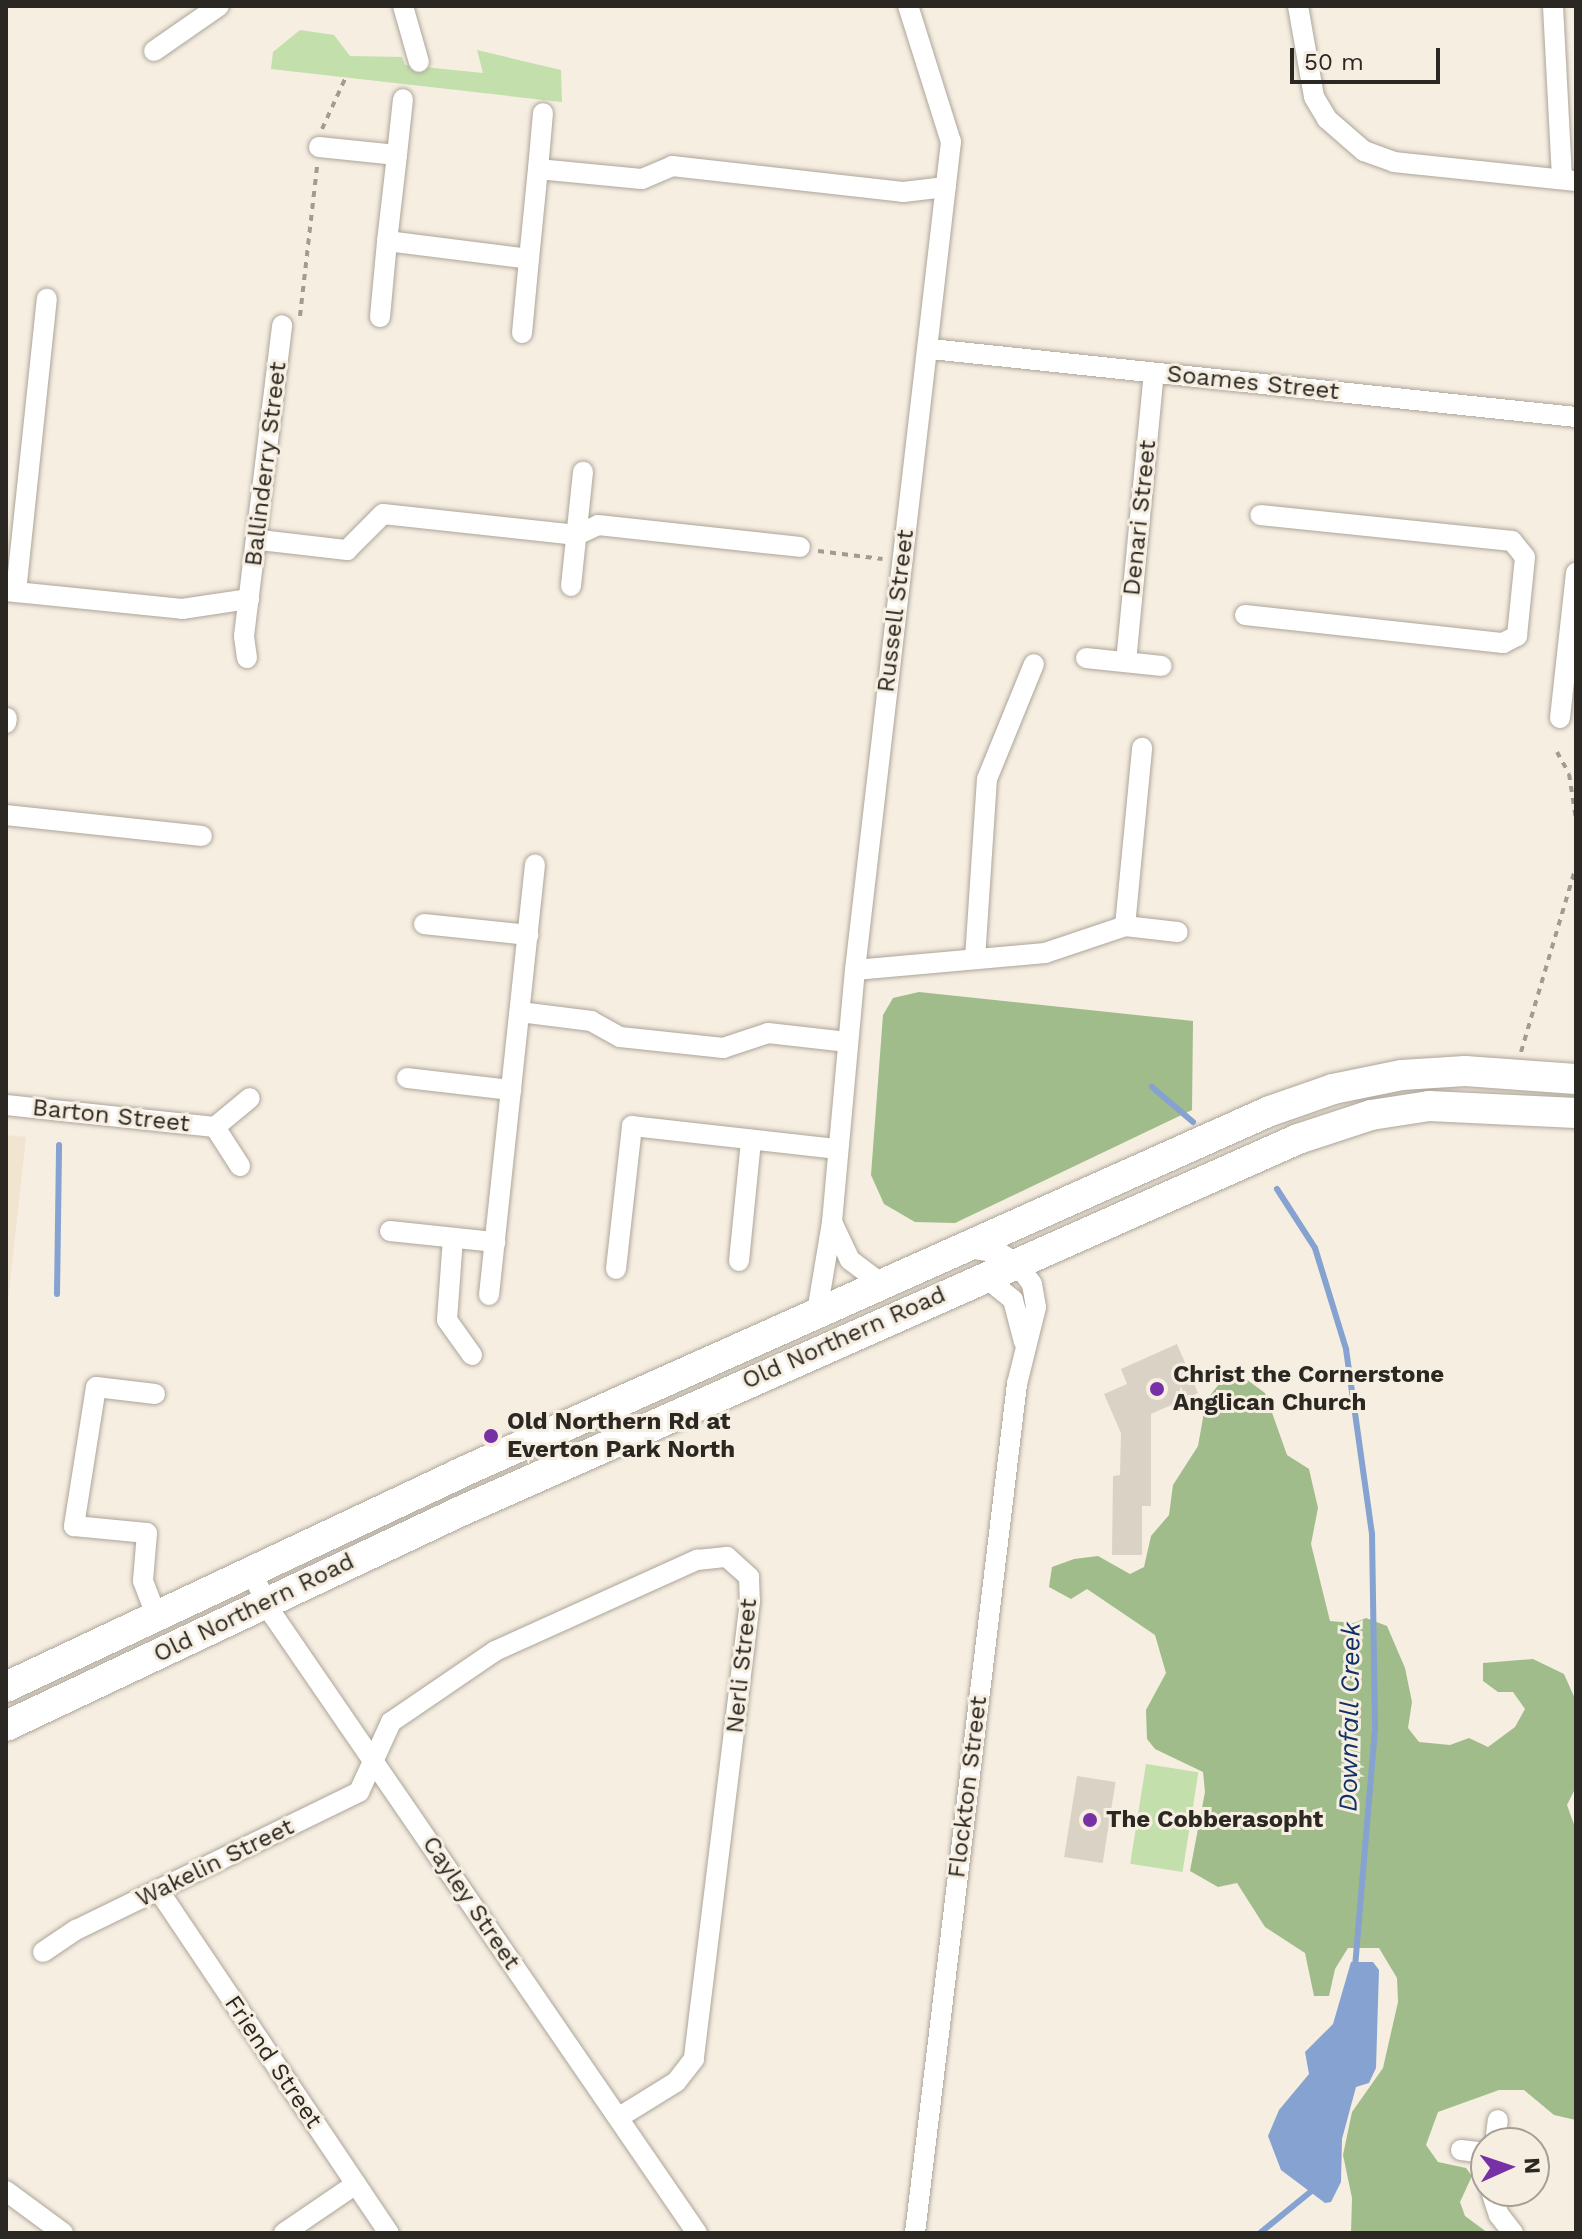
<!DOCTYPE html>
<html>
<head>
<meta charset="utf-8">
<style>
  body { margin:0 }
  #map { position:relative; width:1582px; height:2239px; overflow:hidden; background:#f6eee1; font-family:"Work Sans",sans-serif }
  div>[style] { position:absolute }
  .education>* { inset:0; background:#f1e4d0 }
  .green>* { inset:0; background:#c3dfac; transform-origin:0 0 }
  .forest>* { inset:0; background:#a0bc8a }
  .water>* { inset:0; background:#86a2d0 }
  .stream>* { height:6px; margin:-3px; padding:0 3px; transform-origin:3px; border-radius:3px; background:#86a2d0 }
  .building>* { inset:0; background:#d9d2c5; transform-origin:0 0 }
  .path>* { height:4px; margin-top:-2px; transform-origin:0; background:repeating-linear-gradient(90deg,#a19b92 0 6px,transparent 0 12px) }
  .roads { filter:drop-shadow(0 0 2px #aca599) drop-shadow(0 0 2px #aca599) }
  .minor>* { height:20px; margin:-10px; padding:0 10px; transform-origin:10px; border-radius:10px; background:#fff }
  .highway>* { height:30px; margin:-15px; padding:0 15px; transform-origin:15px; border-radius:15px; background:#fff }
  .dots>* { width:22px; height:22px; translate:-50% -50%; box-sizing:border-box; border:4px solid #f6eee1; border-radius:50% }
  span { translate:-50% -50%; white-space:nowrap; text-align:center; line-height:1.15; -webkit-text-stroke:6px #f6eee1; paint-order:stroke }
  .street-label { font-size:24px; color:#2b2823 }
  .poi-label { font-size:24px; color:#2b2823; font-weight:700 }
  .left { translate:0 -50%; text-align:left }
  .water-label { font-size:26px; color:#0f3168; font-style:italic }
  .frame { position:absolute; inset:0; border:8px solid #2b2823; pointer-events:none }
  .north { position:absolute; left:1470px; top:2127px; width:80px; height:80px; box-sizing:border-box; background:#f6eee1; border:2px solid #a59f95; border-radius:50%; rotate:87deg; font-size:22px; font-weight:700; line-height:32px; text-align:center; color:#2b2823 }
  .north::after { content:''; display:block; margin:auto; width:28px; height:36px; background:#7731a4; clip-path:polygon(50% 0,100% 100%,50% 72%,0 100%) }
  .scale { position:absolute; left:1290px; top:48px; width:150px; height:36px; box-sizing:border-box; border:4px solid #2b2823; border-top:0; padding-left:10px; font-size:24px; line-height:28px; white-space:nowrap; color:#2b2823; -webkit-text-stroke:6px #f6eee1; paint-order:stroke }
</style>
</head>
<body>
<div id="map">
  <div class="education">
    <div style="clip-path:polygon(6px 1135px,26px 1137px,6px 1319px)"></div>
  </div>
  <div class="green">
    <div style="clip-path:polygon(300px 30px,334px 35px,350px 56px,402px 57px,405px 65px,483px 73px,477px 50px,561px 70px,562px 102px,271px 69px,273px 52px)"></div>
    <div style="left:1146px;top:1764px;width:53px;height:101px;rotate:9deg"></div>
  </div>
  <div class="forest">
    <div style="clip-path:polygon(919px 992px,1193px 1021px,1192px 1110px,955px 1223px,915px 1222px,884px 1204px,871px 1175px,883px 1015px,893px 998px)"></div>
    <div style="clip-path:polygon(1231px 1368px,1265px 1393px,1287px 1455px,1309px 1469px,1318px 1508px,1311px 1544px,1330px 1621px,1354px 1623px,1366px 1618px,1387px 1626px,1405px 1668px,1412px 1702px,1408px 1728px,1419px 1742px,1450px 1745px,1469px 1738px,1488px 1747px,1515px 1727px,1525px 1709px,1513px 1692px,1498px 1692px,1483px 1681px,1483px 1663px,1533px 1659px,1564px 1674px,1576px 1701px,1576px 1787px,1567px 1805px,1576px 1830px,1576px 2120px,1554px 2115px,1524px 2090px,1499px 2090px,1438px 2112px,1426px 2145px,1438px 2162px,1466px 2168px,1472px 2176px,1460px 2202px,1465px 2216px,1488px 2233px,1351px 2233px,1352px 2198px,1343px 2155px,1352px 2112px,1383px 2068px,1398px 2002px,1397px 1978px,1379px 1948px,1348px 1948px,1335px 1969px,1329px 1996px,1314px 1996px,1305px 1953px,1265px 1927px,1237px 1883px,1218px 1887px,1190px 1871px,1205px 1792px,1203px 1772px,1155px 1749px,1147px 1739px,1146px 1710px,1166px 1673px,1155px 1635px,1087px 1589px,1071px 1599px,1049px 1587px,1052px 1567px,1074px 1559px,1098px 1556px,1130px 1574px,1144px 1567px,1151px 1536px,1169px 1515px,1173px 1485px,1198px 1446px,1206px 1401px)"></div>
  </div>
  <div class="water">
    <div style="clip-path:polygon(1351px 1962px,1373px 1962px,1379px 1970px,1376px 2068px,1369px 2083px,1356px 2087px,1342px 2139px,1341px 2182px,1331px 2202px,1325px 2203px,1281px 2170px,1268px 2136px,1279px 2110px,1309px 2074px,1305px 2052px,1333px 2024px)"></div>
  </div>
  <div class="stream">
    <div style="left:1152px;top:1087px;width:54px;rotate:40.5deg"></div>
    <div style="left:1277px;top:1189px;width:70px;rotate:57.2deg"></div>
    <div style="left:1315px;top:1248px;width:106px;rotate:72.9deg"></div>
    <div style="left:1346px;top:1349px;width:187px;rotate:82deg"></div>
    <div style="left:1372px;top:1534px;width:195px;rotate:89.1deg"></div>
    <div style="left:1375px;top:1729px;width:239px;rotate:94.8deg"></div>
    <div style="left:57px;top:1294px;width:149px;rotate:-89.2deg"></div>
    <div style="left:1260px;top:2233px;width:70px;rotate:-39.2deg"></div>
  </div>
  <div class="building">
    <div style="clip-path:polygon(1177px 1344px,1198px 1393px,1151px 1414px,1151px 1506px,1142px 1506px,1142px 1555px,1112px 1555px,1113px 1476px,1120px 1475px,1121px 1433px,1104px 1394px,1127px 1384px,1121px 1369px)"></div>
    <div style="left:1077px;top:1776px;width:39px;height:82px;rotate:9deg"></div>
  </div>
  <div class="path">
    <div style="left:322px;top:129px;width:55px;rotate:-65.3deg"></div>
    <div style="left:300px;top:316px;width:151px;rotate:-83.5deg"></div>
    <div style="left:818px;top:551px;width:65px;rotate:7deg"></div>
    <div style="left:1557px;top:752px;width:25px;rotate:61deg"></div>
    <div style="left:1569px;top:774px;width:46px;rotate:81.2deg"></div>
    <div style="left:1521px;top:1052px;width:194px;rotate:-73.5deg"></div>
  </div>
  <div class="roads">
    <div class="minor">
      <div style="left:403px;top:6px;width:58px;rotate:74.1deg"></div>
      <div style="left:1298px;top:6px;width:92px;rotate:80deg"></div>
      <div style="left:1314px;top:97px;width:26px;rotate:59deg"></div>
      <div style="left:1327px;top:119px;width:49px;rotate:40.9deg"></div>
      <div style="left:1364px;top:151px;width:32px;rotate:20deg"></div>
      <div style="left:1394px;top:162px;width:183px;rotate:6deg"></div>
      <div style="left:1553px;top:6px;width:173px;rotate:87deg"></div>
      <div style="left:154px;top:51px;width:79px;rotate:-34.7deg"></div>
      <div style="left:319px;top:147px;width:78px;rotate:5.9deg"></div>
      <div style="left:397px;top:155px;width:87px;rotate:96.6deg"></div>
      <div style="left:387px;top:241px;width:143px;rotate:7.2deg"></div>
      <div style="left:529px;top:259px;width:90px;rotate:-84.3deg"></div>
      <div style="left:538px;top:169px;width:104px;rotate:5.5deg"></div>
      <div style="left:642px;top:179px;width:33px;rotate:-23deg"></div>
      <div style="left:672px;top:166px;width:232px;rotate:6.4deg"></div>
      <div style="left:903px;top:192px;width:43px;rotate:-6.6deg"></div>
      <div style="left:397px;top:155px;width:56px;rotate:-83.9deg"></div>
      <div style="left:538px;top:169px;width:56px;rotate:-84.9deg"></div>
      <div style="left:380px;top:317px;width:76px;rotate:-84.7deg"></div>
      <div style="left:522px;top:333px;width:74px;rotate:-84.6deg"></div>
      <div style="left:931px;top:349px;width:649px;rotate:6.02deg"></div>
      <div style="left:260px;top:540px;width:88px;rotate:6.6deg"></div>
      <div style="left:347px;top:550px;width:51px;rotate:-45deg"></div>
      <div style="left:383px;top:514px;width:195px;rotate:6.2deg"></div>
      <div style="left:577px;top:535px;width:23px;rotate:-25deg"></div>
      <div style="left:598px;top:525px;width:203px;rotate:6.2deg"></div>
      <div style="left:571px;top:586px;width:115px;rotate:-84deg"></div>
      <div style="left:6px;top:591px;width:177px;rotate:5.8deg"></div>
      <div style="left:182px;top:609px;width:68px;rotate:-8.5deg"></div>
      <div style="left:16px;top:592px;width:295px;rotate:-84deg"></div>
      <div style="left:1245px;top:615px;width:260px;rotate:6.2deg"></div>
      <div style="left:1503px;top:643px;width:16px;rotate:-27deg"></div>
      <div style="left:1517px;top:636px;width:79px;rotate:-84.2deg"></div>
      <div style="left:1525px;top:557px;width:21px;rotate:-129deg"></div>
      <div style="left:1512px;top:541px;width:253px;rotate:-174.1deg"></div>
      <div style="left:247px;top:658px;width:22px;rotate:-98deg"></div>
      <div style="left:244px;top:636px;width:313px;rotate:-83deg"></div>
      <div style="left:1086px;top:658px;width:76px;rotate:6deg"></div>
      <div style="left:1126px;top:662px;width:290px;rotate:-84.5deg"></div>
      <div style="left:1560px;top:718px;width:146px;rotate:-83.7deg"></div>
      <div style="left:6px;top:723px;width:5px;rotate:-79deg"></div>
      <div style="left:6px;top:815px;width:197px;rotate:6.1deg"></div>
      <div style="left:424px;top:924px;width:105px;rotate:6deg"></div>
      <div style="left:1125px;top:926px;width:179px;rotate:-84.5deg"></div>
      <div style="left:975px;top:959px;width:180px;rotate:-86.2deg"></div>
      <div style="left:987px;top:779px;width:124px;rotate:-67.8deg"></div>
      <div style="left:855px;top:970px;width:191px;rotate:-5.1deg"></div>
      <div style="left:1045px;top:953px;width:84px;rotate:-18.6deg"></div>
      <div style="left:1125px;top:926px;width:53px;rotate:6.5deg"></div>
      <div style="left:520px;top:1012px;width:72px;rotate:7.2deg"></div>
      <div style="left:591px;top:1021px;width:33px;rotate:29deg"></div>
      <div style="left:620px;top:1037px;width:104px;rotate:6.1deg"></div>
      <div style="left:723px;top:1048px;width:47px;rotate:-18.4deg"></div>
      <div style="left:768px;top:1033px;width:80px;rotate:6.5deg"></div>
      <div style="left:407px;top:1078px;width:105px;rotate:6.6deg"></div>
      <div style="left:6px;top:1105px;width:210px;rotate:6deg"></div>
      <div style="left:240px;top:1166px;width:46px;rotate:-122.7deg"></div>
      <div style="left:215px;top:1127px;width:45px;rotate:-39.6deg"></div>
      <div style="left:832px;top:1222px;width:42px;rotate:64.7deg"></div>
      <div style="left:850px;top:1260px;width:40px;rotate:37deg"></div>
      <div style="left:390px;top:1231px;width:106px;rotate:6deg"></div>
      <div style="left:453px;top:1238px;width:82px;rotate:94.2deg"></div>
      <div style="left:447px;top:1320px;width:43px;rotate:54.5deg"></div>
      <div style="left:739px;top:1261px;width:122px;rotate:-84.3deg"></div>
      <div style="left:616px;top:1269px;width:144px;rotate:-83.6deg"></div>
      <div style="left:632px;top:1126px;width:206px;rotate:6.4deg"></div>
      <div style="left:985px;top:1277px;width:36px;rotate:39deg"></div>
      <div style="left:1013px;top:1300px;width:43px;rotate:75.3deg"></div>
      <div style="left:489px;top:1295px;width:433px;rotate:-83.9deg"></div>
      <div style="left:817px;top:1312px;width:91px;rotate:-80.5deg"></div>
      <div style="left:832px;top:1222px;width:253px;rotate:-84.8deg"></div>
      <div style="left:855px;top:970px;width:834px;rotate:-83.39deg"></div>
      <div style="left:951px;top:142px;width:143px;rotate:-107.5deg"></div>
      <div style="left:155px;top:1394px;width:59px;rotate:-173.2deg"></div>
      <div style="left:96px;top:1387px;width:141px;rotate:99deg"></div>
      <div style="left:74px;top:1526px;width:73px;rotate:5.5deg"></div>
      <div style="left:147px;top:1533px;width:48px;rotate:94.8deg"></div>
      <div style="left:143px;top:1581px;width:36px;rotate:69deg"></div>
      <div style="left:250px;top:1570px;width:51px;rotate:62.9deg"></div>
      <div style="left:273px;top:1615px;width:749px;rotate:55.55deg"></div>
      <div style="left:159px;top:1891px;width:412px;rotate:56.1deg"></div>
      <div style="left:43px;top:1952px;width:40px;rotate:-34deg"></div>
      <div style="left:76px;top:1930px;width:315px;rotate:-26deg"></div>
      <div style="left:359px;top:1792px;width:77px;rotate:-65.4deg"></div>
      <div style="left:391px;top:1722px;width:126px;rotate:-34.3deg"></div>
      <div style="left:495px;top:1651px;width:222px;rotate:-24.3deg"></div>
      <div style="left:697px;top:1560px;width:30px;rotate:-6deg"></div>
      <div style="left:727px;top:1557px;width:30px;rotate:42deg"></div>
      <div style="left:749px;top:1577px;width:24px;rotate:88deg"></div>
      <div style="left:750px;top:1601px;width:461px;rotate:97deg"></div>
      <div style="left:694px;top:2059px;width:29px;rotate:128deg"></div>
      <div style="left:676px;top:2082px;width:68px;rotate:148.2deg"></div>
      <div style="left:1495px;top:2143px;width:23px;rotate:-83deg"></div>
      <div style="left:1461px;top:2150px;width:25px;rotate:7deg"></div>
      <div style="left:6px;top:2191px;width:71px;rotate:36.4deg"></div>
      <div style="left:1491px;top:2191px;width:25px;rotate:72deg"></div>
      <div style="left:1499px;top:2215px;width:23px;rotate:52deg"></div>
      <div style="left:284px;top:2233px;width:87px;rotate:-34.2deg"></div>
      <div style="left:915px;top:2233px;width:855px;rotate:-83.15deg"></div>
      <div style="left:1017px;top:1384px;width:79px;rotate:-76.1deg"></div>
      <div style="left:1036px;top:1307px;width:23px;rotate:-100deg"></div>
      <div style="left:1032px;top:1284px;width:26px;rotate:-127deg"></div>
      <div style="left:1016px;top:1263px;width:19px;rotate:-148deg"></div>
      <div style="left:1000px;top:1253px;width:33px;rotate:-171deg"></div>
    </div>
    <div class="highway">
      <div style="left:6px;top:1687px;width:500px;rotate:-25.2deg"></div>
      <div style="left:458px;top:1474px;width:889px;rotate:-24.09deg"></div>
      <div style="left:1270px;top:1111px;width:67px;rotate:-19.2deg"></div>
      <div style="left:1333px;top:1089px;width:70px;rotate:-11.5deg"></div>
      <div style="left:1402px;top:1075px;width:63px;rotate:-3.6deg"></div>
      <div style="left:1465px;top:1071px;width:111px;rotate:4.1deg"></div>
      <div style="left:6px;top:1726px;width:503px;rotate:-25.29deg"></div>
      <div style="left:461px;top:1511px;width:916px;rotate:-23.96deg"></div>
      <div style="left:1298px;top:1139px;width:77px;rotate:-18.2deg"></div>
      <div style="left:1371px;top:1115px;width:59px;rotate:-8.8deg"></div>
      <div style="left:1429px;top:1106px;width:147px;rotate:2.7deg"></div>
    </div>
  </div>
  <div class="dots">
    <div style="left:1157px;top:1389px;background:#7731a4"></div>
    <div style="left:491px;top:1436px;background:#7731a4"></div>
    <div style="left:1090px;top:1820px;background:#7731a4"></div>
  </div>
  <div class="street-label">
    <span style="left:1253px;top:383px;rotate:6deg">Soames Street</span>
    <span style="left:266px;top:464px;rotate:-83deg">Ballinderry Street</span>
    <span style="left:1140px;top:518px;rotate:-84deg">Denari Street</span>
    <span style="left:896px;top:611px;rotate:-83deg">Russell Street</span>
    <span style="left:111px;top:1116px;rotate:6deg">Barton Street</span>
    <span style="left:844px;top:1338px;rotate:-24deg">Old Northern Road</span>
    <span style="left:254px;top:1608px;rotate:-26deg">Old Northern Road</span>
    <span style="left:742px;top:1666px;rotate:-84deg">Nerli Street</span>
    <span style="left:968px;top:1787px;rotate:-83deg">Flockton Street</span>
    <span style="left:215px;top:1863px;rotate:-26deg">Wakelin Street</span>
    <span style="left:471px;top:1903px;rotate:56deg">Cayley Street</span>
    <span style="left:273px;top:2062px;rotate:56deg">Friend Street</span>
  </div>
  <div class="poi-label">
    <span class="left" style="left:1173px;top:1389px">Christ the Cornerstone<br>Anglican Church</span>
    <span class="left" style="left:507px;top:1436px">Old Northern Rd at<br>Everton Park North</span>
    <span class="left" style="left:1106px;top:1820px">The Cobberasopht</span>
  </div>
  <div class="water-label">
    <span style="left:1350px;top:1717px;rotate:-89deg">Downfall Creek</span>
  </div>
  <div class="frame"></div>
  <div class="north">N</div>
  <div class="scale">50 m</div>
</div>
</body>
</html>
